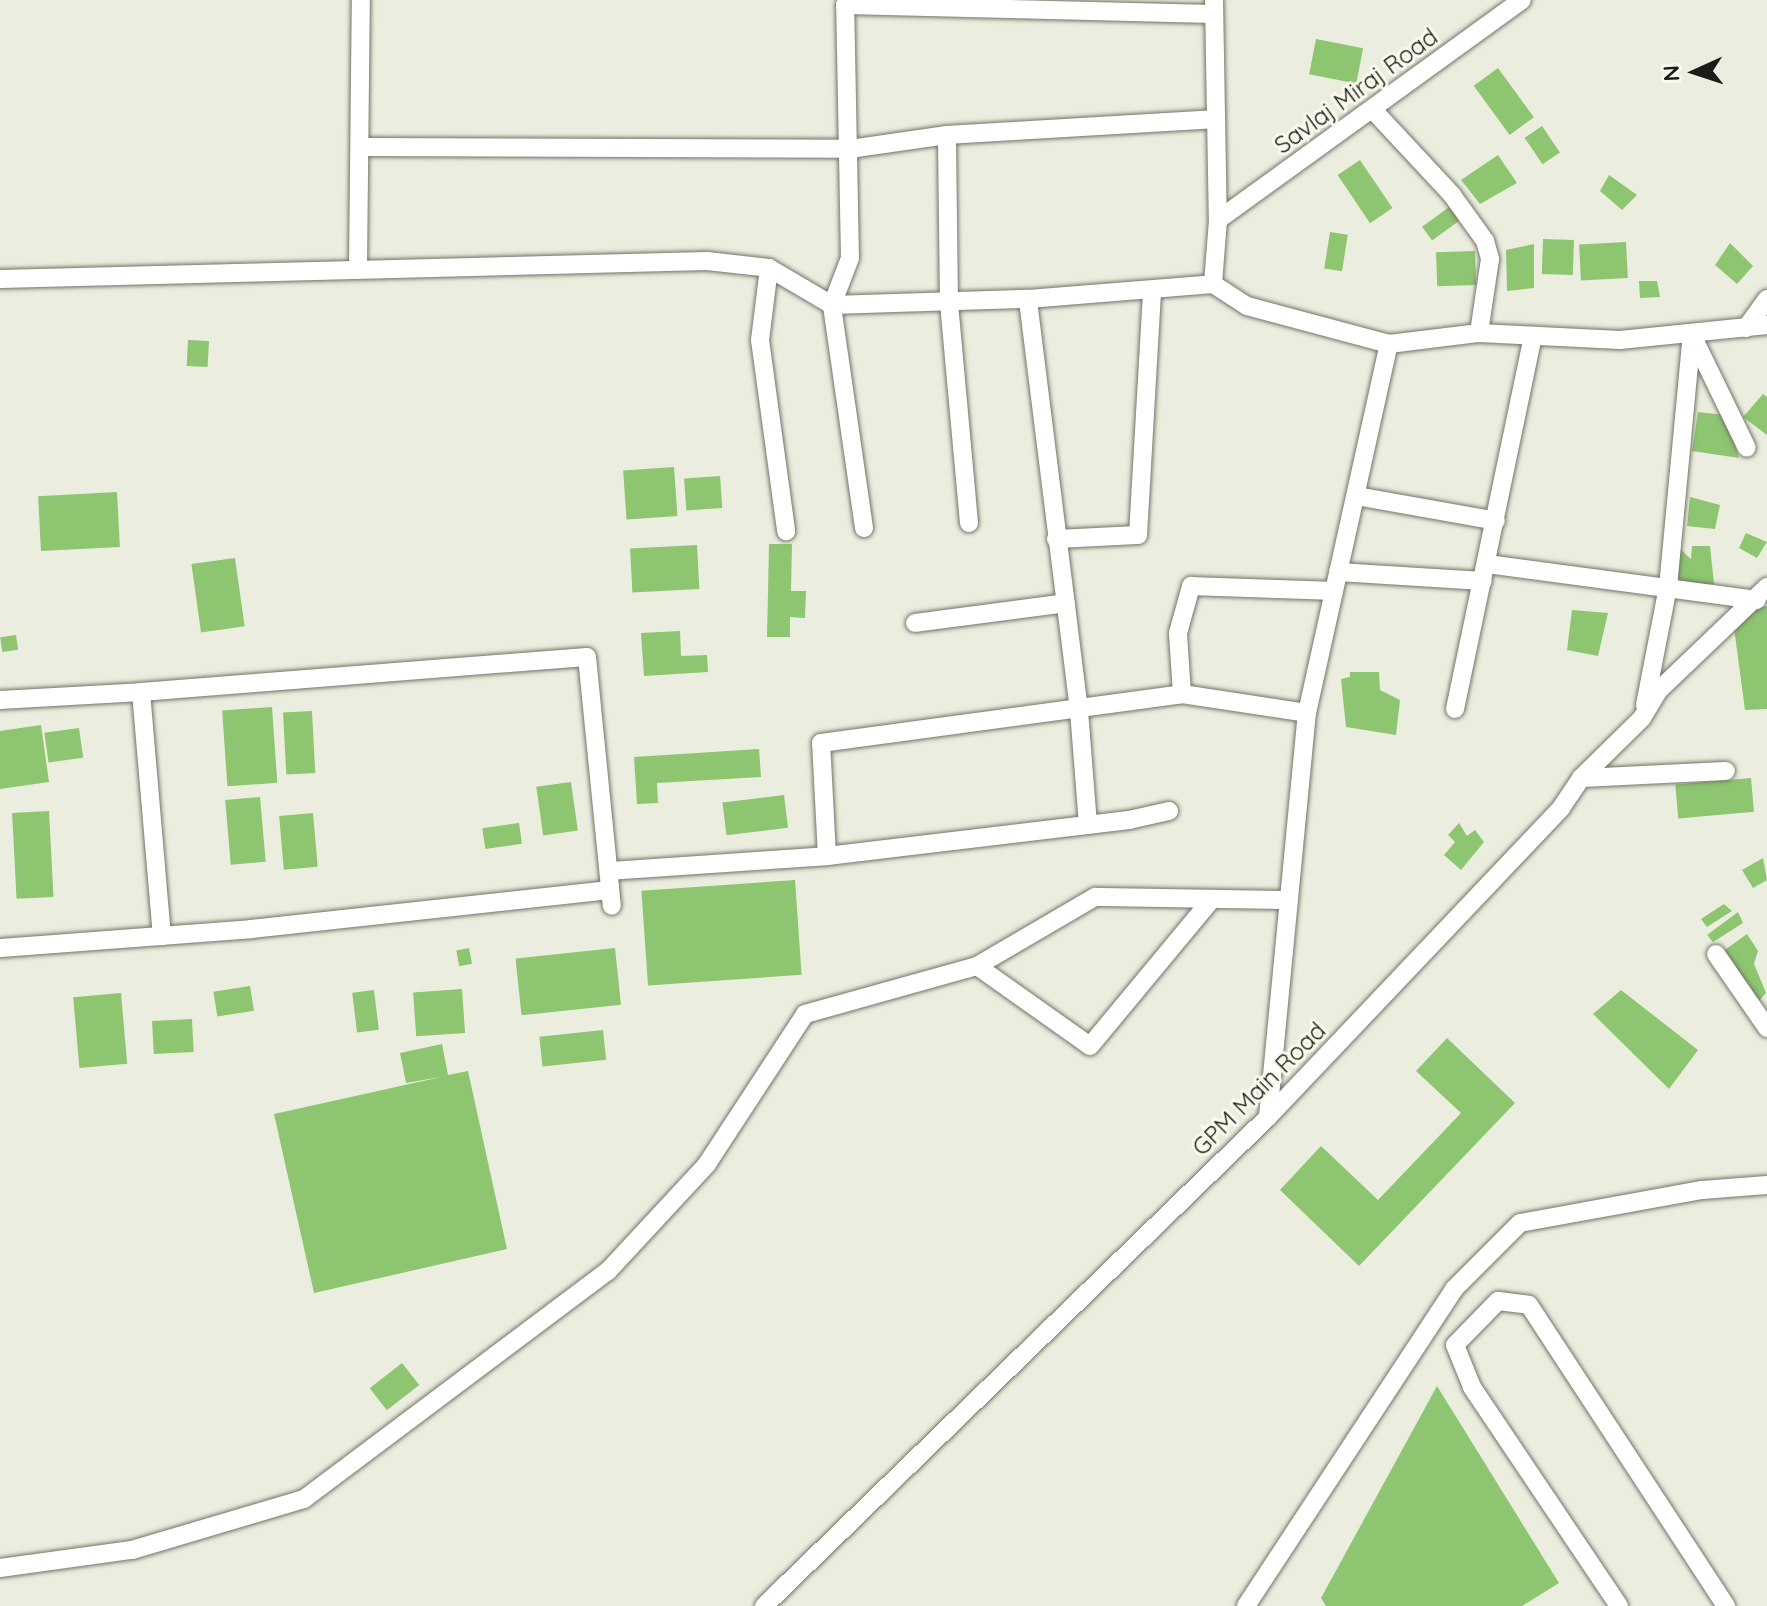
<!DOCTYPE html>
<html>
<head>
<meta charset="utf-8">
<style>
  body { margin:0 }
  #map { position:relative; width:1767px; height:1606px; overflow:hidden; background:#ebeedf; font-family:Quicksand,sans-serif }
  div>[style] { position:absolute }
  .building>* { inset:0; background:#8ec570; transform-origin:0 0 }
  .roads { filter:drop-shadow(0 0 2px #727467) drop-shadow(0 0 2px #727467) }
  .street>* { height:18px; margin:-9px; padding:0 9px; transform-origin:9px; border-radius:9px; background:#fff }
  span { translate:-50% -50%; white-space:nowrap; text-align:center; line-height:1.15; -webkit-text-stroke:6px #f8fbed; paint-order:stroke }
  .street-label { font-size:24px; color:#1b1c17 }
  .north { position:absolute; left:1655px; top:32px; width:80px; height:80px; -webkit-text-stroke:6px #f8fbed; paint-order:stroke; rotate:267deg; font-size:22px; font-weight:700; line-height:32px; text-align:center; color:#1b1c17 }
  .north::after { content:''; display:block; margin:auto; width:28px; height:36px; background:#1b1c17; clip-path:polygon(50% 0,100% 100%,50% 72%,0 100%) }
</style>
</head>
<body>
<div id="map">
  <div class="building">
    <div style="left:1316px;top:39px;width:48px;height:36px;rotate:11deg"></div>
    <div style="left:1498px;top:68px;width:61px;height:30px;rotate:54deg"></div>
    <div style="left:1542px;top:126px;width:32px;height:21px;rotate:56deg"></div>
    <div style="clip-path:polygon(1498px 155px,1517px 183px,1480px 204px,1461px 180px)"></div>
    <div style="left:1360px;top:160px;width:58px;height:27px;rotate:56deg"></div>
    <div style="clip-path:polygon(1609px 175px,1637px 195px,1622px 210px,1600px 191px)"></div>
    <div style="left:1452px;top:205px;width:17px;height:37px;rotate:54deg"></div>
    <div style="left:1330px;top:232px;width:18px;height:37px;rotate:9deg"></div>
    <div style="left:1543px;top:239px;width:31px;height:35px;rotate:2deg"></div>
    <div style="left:1626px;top:242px;width:36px;height:47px;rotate:87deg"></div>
    <div style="clip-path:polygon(1730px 243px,1753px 266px,1737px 284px,1715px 265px)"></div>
    <div style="clip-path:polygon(1534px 244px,1534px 288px,1507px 291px,1506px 250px)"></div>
    <div style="left:1475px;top:251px;width:34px;height:39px;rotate:88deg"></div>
    <div style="clip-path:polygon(1639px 281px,1657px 281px,1660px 297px,1640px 298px)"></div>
    <div style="left:188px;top:340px;width:21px;height:26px;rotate:3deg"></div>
    <div style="clip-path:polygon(1763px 394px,1767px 397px,1767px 435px,1743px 417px)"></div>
    <div style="clip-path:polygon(1698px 412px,1725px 415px,1739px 458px,1692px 451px)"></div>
    <div style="left:674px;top:467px;width:49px;height:51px;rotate:86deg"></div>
    <div style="left:720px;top:476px;width:32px;height:36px;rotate:86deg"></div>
    <div style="left:117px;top:492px;width:55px;height:79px;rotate:87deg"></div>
    <div style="clip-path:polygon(1690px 497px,1720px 505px,1715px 529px,1687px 526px)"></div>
    <div style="clip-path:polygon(1746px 533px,1767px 542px,1757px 558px,1739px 548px)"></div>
    <div style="clip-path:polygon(769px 544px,792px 544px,791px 591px,806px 591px,805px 618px,790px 617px,790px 637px,767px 637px)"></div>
    <div style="left:697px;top:545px;width:44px;height:67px;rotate:87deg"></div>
    <div style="clip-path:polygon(1692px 546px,1710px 546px,1714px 584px,1681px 586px,1671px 552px,1680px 549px,1691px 559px)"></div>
    <div style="left:235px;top:558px;width:69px;height:44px;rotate:82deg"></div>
    <div style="clip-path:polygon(1767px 606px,1767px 709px,1745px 710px,1732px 613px)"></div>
    <div style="clip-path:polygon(1572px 610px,1608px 613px,1598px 656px,1567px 650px)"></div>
    <div style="clip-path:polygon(680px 631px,681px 656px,707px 655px,708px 672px,644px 676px,641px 633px)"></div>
    <div style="left:16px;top:635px;width:15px;height:16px;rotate:82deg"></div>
    <div style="clip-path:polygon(1350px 672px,1379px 672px,1380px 690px,1400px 700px,1396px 735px,1346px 727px,1341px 679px,1350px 677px)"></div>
    <div style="left:272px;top:707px;width:76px;height:50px;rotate:86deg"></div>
    <div style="left:312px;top:711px;width:62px;height:29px;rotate:87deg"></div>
    <div style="clip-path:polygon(41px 725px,49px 782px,0 789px,0 731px)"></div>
    <div style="left:79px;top:728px;width:30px;height:35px;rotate:82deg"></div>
    <div style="clip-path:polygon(759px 749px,761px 777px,657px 783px,658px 803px,637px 804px,634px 757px)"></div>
    <div style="left:1751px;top:778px;width:34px;height:76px;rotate:85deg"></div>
    <div style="left:571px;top:782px;width:49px;height:35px;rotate:82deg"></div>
    <div style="left:784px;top:795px;width:33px;height:62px;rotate:83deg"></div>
    <div style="left:260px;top:797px;width:65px;height:35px;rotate:85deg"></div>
    <div style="left:49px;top:811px;width:86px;height:37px;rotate:87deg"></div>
    <div style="left:313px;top:813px;width:54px;height:34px;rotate:85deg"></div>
    <div style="left:519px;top:823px;width:21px;height:37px;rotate:82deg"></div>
    <div style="clip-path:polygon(1459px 823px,1467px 836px,1475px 830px,1484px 842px,1461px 870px,1444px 855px,1455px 842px,1448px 835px)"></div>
    <div style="clip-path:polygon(1763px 858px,1767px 880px,1753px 888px,1742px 870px)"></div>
    <div style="left:795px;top:880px;width:95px;height:154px;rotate:86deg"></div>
    <div style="clip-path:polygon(1724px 904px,1732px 911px,1707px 927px,1701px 919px)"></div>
    <div style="clip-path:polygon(1738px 912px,1743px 923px,1713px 942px,1707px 935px)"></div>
    <div style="clip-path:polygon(1747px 934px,1758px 951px,1754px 964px,1766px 993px,1758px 1002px,1722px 952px)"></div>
    <div style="left:469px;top:948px;width:16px;height:13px;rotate:79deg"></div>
    <div style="left:615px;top:948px;width:57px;height:100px;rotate:84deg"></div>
    <div style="left:250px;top:986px;width:25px;height:37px;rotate:81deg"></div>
    <div style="left:462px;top:989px;width:44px;height:49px;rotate:86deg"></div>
    <div style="left:374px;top:990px;width:40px;height:22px;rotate:83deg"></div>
    <div style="clip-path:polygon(1621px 990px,1698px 1050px,1669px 1089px,1593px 1014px)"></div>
    <div style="left:121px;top:993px;width:71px;height:48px;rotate:85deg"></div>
    <div style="left:192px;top:1019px;width:33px;height:40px;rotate:87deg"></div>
    <div style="left:603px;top:1030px;width:30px;height:64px;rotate:84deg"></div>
    <div style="clip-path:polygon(1447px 1038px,1515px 1103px,1359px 1266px,1280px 1190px,1321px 1146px,1378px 1200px,1461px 1113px,1416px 1071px)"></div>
    <div style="clip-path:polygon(442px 1044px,448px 1075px,468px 1071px,507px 1249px,314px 1293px,274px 1114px,441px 1077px,406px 1083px,400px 1053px)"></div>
    <div style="left:402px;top:1363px;width:28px;height:41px;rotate:52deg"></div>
    <div style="clip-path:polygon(1437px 1386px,1559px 1583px,1522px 1606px,1326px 1606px,1321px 1598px)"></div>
  </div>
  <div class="roads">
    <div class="street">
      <div style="left:1214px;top:0;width:220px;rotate:89deg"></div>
      <div style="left:1218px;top:220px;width:64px;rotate:94.5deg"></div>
      <div style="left:1213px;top:284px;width:40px;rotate:32.9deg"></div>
      <div style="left:1247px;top:306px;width:147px;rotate:15deg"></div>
      <div style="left:1389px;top:344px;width:91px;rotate:-7deg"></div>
      <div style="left:1479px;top:333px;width:141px;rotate:2.8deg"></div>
      <div style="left:1620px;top:340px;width:148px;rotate:-5.8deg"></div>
      <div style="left:1374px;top:111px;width:115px;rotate:47.1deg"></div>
      <div style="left:1452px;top:195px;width:57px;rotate:54.3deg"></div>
      <div style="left:1485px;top:241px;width:19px;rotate:74deg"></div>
      <div style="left:1490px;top:259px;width:75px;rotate:98.5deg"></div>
      <div style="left:361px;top:147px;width:489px;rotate:0.2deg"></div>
      <div style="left:850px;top:149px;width:98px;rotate:-8.2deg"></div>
      <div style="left:1218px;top:220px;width:375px;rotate:-35.9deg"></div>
      <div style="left:358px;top:268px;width:268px;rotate:-89.4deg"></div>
      <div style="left:769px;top:268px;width:73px;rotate:97.1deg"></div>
      <div style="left:760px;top:340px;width:193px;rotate:82.2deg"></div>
      <div style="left:0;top:279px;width:707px;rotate:-1.46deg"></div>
      <div style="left:707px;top:261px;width:62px;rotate:6.4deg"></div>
      <div style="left:769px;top:268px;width:73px;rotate:30.4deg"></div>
      <div style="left:832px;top:305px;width:196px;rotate:-1.8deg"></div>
      <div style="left:1746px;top:328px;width:36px;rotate:-54deg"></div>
      <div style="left:1693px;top:337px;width:123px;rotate:64.1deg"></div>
      <div style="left:1356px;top:496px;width:142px;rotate:10.1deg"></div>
      <div style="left:969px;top:523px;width:221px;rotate:-95.2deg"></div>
      <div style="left:949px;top:303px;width:168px;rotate:-90.7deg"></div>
      <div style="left:947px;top:135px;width:266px;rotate:-3.4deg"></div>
      <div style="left:864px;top:528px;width:225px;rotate:-98.2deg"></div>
      <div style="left:832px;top:305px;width:50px;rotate:-69deg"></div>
      <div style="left:850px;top:258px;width:253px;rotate:-91.1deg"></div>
      <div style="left:845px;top:5px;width:369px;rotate:1.4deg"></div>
      <div style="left:1056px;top:539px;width:82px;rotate:-2.8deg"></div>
      <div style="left:1138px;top:535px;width:244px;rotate:-86.7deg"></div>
      <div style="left:1487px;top:564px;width:272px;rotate:7.6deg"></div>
      <div style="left:1338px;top:572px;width:145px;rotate:3.6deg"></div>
      <div style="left:915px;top:623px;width:152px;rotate:-7.5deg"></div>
      <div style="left:141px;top:692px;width:447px;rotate:-4.5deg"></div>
      <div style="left:587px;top:657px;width:250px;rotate:84.3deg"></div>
      <div style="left:1182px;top:694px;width:61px;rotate:-93.8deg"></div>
      <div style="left:1178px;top:633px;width:49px;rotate:-74.5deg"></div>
      <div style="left:1191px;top:586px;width:143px;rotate:2deg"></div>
      <div style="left:0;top:700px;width:141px;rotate:-3.2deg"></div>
      <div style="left:141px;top:692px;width:245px;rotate:85.1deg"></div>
      <div style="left:1645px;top:705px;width:120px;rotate:-79deg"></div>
      <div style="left:1668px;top:587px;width:253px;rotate:-84.6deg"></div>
      <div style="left:1455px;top:709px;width:381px;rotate:-78.2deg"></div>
      <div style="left:1581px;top:778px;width:145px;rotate:-2.8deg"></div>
      <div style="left:1169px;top:811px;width:41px;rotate:167.3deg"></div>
      <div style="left:1129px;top:820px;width:304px;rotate:173.2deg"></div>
      <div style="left:827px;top:856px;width:113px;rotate:-93deg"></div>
      <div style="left:821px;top:743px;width:364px;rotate:-7.7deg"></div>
      <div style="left:1182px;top:694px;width:126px;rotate:8.6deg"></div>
      <div style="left:1088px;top:825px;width:115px;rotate:-94.5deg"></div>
      <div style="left:1079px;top:710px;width:414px;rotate:-97.1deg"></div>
      <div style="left:1028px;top:299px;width:186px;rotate:-4.6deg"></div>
      <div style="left:609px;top:871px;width:219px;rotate:-3.9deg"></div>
      <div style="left:0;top:948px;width:252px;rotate:-4.3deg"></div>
      <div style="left:251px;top:929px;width:361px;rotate:-6.2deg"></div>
      <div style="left:1716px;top:954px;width:90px;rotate:55.4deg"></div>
      <div style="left:977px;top:966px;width:137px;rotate:-30.3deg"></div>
      <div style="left:1095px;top:897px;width:194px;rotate:0.9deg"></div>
      <div style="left:1268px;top:1117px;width:406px;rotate:-84.5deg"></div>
      <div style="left:1307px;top:713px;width:378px;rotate:-77.5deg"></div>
      <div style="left:0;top:1568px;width:133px;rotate:-7.8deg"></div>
      <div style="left:132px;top:1550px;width:179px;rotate:-16.5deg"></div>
      <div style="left:304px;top:1499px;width:380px;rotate:-36.9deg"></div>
      <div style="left:608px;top:1271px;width:146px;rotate:-47.2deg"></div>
      <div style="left:707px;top:1164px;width:179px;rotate:-56.8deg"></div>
      <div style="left:805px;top:1014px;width:179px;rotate:-15.6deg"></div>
      <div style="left:977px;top:966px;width:138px;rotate:35.3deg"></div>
      <div style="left:1090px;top:1046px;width:191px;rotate:-50.3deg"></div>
      <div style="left:764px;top:1606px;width:702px;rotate:-44.13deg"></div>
      <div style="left:1268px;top:1117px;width:426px;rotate:-46.5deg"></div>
      <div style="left:1561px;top:808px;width:36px;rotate:-56deg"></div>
      <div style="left:1581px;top:778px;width:86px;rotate:-44.5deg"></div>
      <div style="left:1642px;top:718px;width:31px;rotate:-59deg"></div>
      <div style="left:1658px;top:691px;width:151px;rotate:-43.7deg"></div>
      <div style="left:1246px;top:1606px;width:379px;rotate:-56.7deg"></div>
      <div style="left:1454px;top:1289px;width:93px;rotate:-45deg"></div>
      <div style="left:1520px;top:1223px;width:185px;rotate:-10.3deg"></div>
      <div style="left:1702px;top:1190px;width:65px;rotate:-4.4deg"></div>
      <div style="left:1619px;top:1606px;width:264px;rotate:-123.9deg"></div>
      <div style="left:1472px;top:1387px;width:45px;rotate:-112deg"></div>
      <div style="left:1455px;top:1345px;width:62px;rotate:-45.7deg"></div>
      <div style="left:1498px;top:1301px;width:31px;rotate:7deg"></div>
      <div style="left:1529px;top:1305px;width:360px;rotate:56.8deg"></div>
    </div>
  </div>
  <div class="street-label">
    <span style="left:1356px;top:91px;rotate:-36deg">Savlaj Miraj Road</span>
    <span style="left:1259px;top:1089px;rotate:-45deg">GPM Main Road</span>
  </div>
  <div class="north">N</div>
</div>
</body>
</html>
